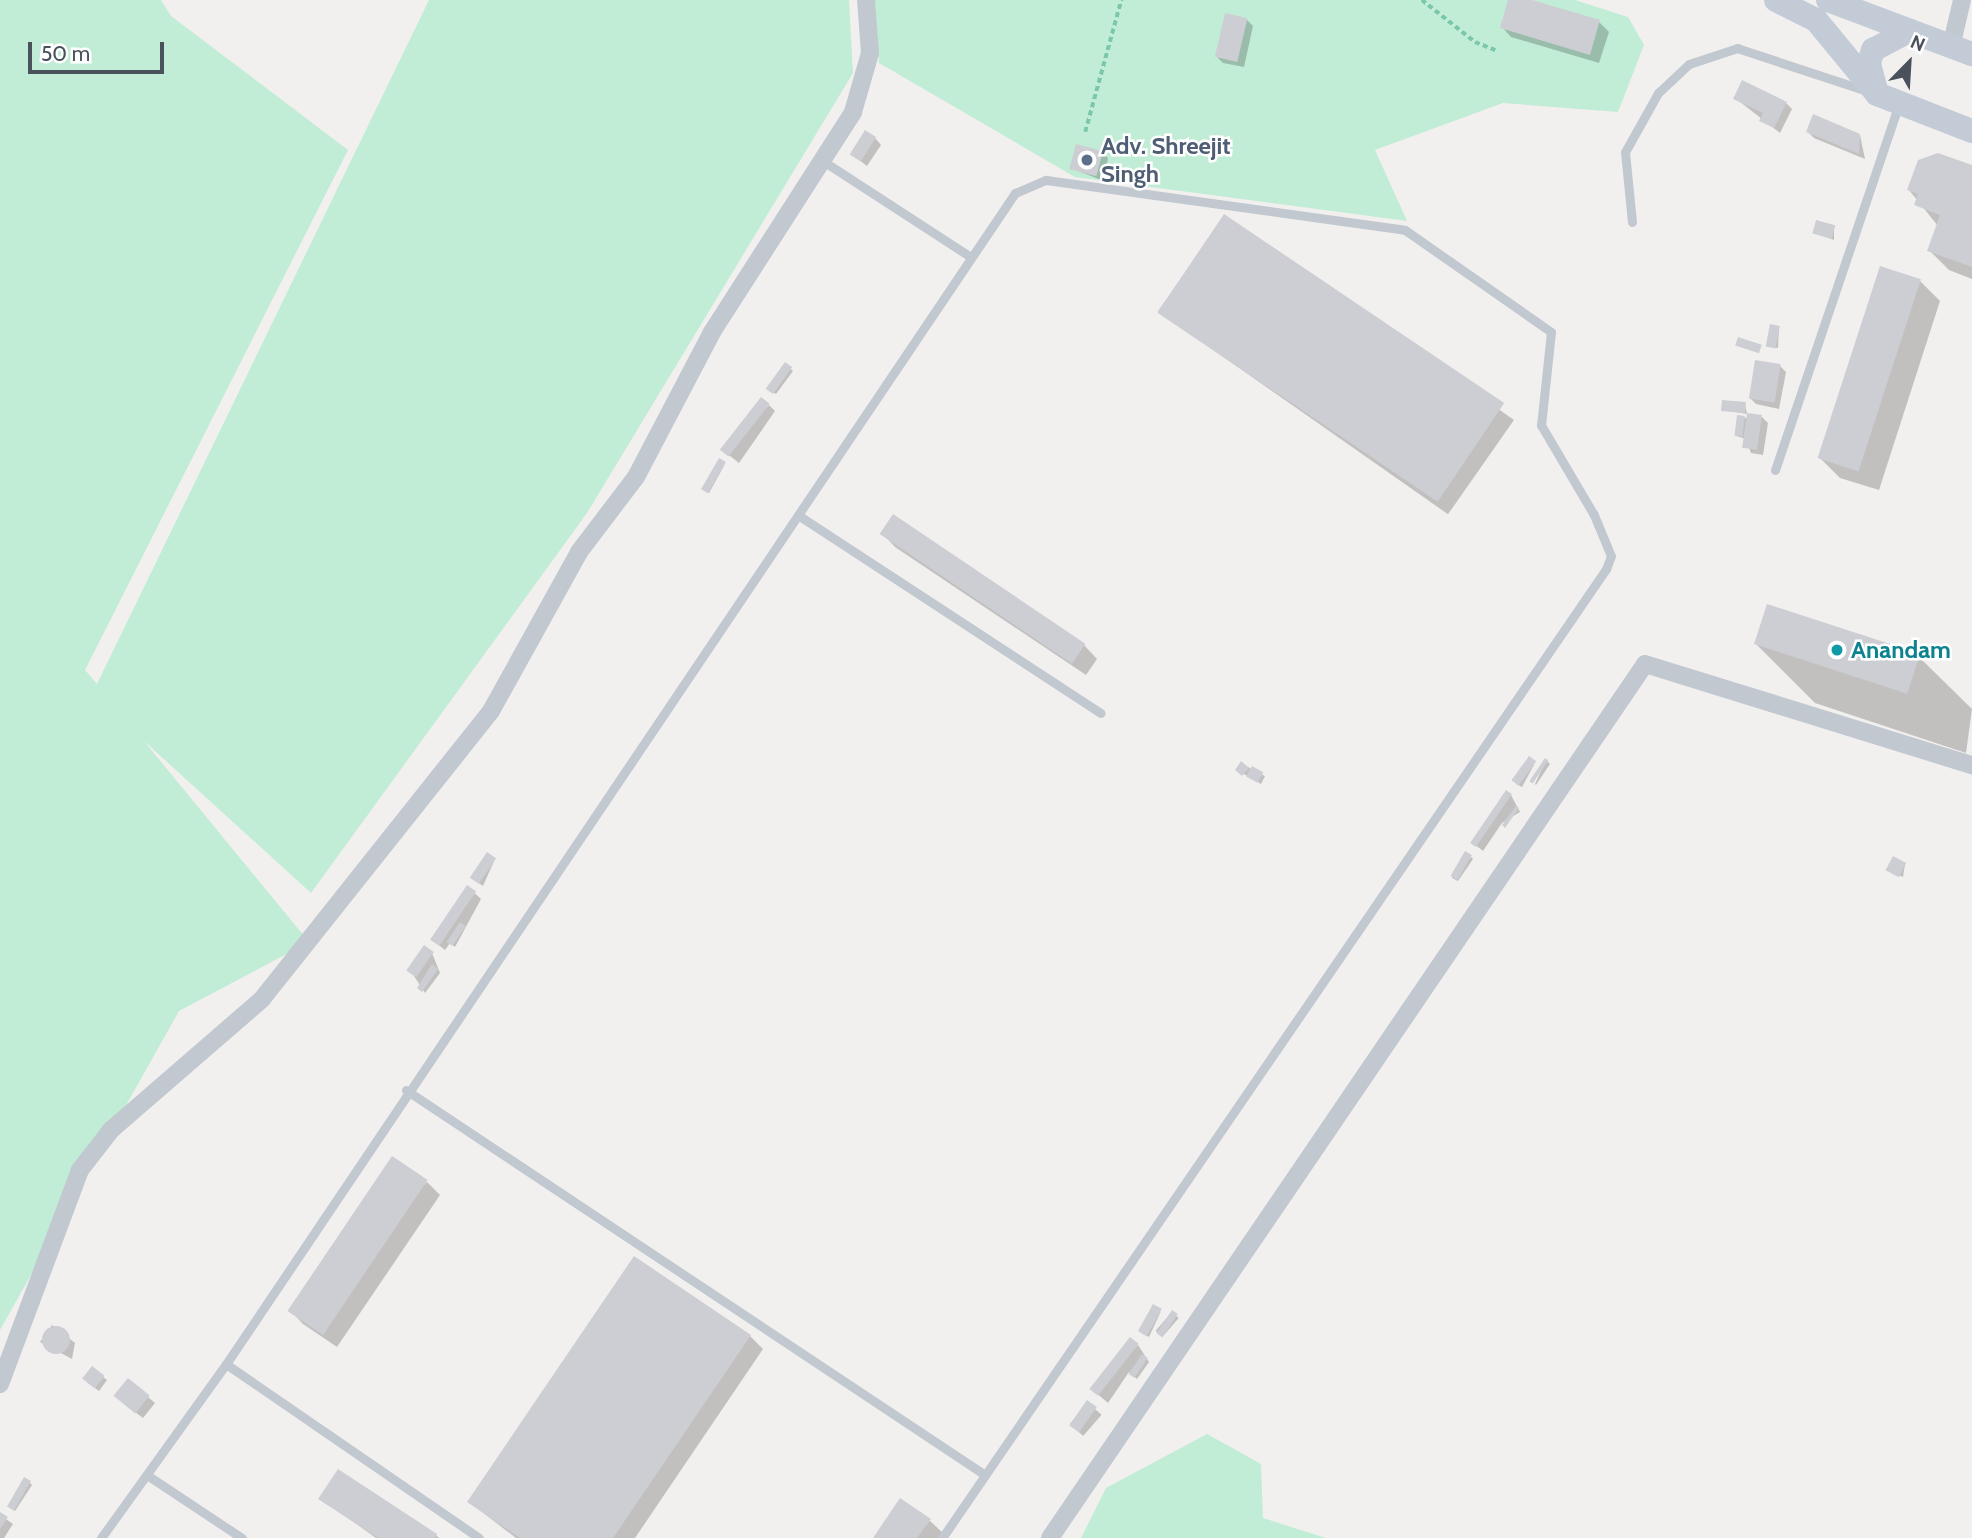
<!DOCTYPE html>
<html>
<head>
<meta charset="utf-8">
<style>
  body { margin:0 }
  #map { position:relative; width:1972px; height:1538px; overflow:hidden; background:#f2f0ef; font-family:Cabin,sans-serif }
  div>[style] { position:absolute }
  .green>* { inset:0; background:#c1ecd5 }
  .shadow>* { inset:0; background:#0003; transform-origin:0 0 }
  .building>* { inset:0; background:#cdced3; transform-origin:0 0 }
  .round { border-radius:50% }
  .path>* { height:3.5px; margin-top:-1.75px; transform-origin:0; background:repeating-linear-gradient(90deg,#7bc8a8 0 5px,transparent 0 8.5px) }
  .lane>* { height:9px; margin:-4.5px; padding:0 4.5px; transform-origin:4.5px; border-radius:4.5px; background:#c1c8d0 }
  .street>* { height:18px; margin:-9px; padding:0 9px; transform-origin:9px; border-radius:9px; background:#c1c8d0 }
  .secondary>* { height:24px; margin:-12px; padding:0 12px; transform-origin:12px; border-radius:12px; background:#c3cbd7 }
  .dots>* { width:19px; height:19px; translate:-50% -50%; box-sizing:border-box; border:4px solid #fff; border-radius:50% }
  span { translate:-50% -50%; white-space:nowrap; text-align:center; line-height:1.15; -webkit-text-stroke:5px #fff; paint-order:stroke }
  .service-label { font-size:24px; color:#4e5e75; font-weight:700 }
  .left { translate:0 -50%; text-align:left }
  .culture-label { font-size:24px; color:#0d838f; font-weight:700 }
  .north { position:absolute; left:1874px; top:28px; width:70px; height:70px; -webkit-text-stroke:5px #fff; paint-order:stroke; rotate:24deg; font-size:19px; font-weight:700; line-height:28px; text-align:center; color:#49515b }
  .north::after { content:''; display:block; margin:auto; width:24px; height:32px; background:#49515b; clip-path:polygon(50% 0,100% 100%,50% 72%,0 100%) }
  .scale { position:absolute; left:28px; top:42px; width:136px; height:32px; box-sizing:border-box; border:4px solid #49515b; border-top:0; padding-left:9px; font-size:21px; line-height:24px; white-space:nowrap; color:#49515b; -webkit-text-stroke:5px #fff; paint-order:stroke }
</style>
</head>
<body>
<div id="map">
  <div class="green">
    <div style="clip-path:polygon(0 0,161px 0,171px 16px,348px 150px,85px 670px,97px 684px,429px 0,849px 0,853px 73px,587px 513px,311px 893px,144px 741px,309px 942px,179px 1011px,0 1330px)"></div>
    <div style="clip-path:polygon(875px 0,1575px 0,1628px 17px,1644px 45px,1618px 112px,1503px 103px,1375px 150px,1407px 221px,1075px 177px,879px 63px)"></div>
    <div style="clip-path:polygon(1207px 1434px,1261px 1464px,1263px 1518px,1326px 1538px,1081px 1538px,1106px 1488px)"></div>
  </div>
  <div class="shadow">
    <div style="clip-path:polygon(1510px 0,1599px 22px,1609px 32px,1599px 63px,1511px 37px,1502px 27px)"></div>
    <div style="clip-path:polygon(1247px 20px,1253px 26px,1244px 67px,1223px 63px,1217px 57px)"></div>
    <div style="clip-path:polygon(1735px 98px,1786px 103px,1792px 109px,1780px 133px)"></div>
    <div style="clip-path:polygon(1808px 132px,1860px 135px,1865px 159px,1814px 138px)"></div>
    <div style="clip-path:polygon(875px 138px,881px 145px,867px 166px,858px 159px)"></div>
    <div style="clip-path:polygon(1102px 152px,1108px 158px,1104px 181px,1073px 169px)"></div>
    <div style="clip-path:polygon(1972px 167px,1972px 279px,1949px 270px,1929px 250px,1938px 226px,1909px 190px)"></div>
    <div style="left:1224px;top:217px;width:354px;height:115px;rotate:35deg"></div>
    <div style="clip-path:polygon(1834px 226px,1834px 240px,1815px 233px)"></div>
    <div style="clip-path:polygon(1920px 281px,1940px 301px,1879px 490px,1840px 478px,1820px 458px)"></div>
    <div style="clip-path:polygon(1779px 327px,1778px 348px,1768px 346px)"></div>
    <div style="clip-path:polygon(785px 365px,793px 371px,776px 394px,771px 391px)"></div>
    <div style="clip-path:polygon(1780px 366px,1786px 372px,1779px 409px,1756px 404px,1750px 398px)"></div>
    <div style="clip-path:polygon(1745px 404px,1747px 414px,1723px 410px)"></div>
    <div style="clip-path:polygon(769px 405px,775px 411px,739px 463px,725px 452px)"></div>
    <div style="clip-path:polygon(1762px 417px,1768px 423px,1763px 455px,1751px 453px,1746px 439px,1736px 436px,1744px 418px)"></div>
    <div style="clip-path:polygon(725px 464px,709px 493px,704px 490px)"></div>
    <div style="clip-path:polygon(894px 516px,1084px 645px,1097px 659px,1086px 675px,895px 547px,882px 533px)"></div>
    <div style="clip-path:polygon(1756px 644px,1919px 657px,1972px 709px,1966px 753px,1815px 703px)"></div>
    <div style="clip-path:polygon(1546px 760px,1550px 764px,1536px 785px,1535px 784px)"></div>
    <div style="clip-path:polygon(1535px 763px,1522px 787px,1516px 784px)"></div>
    <div style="clip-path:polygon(1242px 764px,1265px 776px,1261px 784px,1237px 770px)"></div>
    <div style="clip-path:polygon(1511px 795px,1520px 812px,1502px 823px,1483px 851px,1473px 843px)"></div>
    <div style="clip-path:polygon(1471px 857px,1473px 859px,1458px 881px,1452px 878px)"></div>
    <div style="clip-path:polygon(495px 859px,483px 886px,476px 881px)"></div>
    <div style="clip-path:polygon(1905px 864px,1903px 877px,1891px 872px)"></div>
    <div style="clip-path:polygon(468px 887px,481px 899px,455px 947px,450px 943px,445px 950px,431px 939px)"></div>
    <div style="clip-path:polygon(432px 953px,440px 973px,425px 993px,414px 976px)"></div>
    <div style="clip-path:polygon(427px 1182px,440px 1195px,337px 1347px,303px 1324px,290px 1310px)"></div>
    <div style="clip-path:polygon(1161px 1311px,1149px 1337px,1141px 1333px)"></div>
    <div style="left:1172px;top:1312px;width:9px;height:25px;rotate:41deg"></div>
    <div style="clip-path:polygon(52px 1325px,75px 1343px,72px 1359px,40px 1342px)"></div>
    <div style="clip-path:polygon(750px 1336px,763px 1349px,635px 1538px,516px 1538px,469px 1502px)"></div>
    <div style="clip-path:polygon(1138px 1345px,1149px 1362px,1137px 1379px,1129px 1372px,1108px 1403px,1094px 1391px)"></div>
    <div style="clip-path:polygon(92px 1369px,107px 1380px,99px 1391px,87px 1382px)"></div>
    <div style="clip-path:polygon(128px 1380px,155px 1403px,143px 1418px,122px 1402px)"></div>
    <div style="left:1088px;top:1403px;width:18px;height:28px;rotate:41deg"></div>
    <div style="clip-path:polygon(29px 1482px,32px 1485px,15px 1511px,10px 1508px)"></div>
    <div style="clip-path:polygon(320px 1498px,436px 1535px,439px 1538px,376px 1538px)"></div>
    <div style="clip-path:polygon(0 1515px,13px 1524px,4px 1538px,0 1538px)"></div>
    <div style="clip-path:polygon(929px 1520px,943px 1533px,939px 1538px,875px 1538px)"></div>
  </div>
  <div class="building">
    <div style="clip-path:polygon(1508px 0,1532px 0,1600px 20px,1590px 55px,1500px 28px)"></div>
    <div style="left:1225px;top:13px;width:23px;height:45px;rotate:13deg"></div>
    <div style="clip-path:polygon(1742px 80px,1787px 102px,1774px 128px,1759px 121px,1763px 113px,1733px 99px)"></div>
    <div style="clip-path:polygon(1813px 114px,1860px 134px,1859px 154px,1806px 132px)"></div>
    <div style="left:865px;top:130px;width:13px;height:29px;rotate:32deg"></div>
    <div style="left:1076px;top:144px;width:28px;height:26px;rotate:15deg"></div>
    <div style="clip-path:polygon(1938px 153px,1972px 165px,1972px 267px,1927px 251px,1940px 215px,1914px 205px,1918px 194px,1907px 190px,1918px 160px)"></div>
    <div style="left:1224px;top:214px;width:338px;height:119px;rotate:34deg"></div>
    <div style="left:1816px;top:220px;width:20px;height:14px;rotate:15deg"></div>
    <div style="left:1880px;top:266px;width:43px;height:202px;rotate:18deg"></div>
    <div style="left:1770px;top:324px;width:10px;height:23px;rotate:11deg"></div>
    <div style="left:1738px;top:337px;width:25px;height:9px;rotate:18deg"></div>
    <div style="left:1755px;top:360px;width:26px;height:39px;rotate:9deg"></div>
    <div style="left:785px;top:362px;width:9px;height:33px;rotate:36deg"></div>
    <div style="left:761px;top:397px;width:11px;height:67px;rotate:38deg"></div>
    <div style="left:1722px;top:400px;width:24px;height:11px;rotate:5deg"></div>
    <div style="left:1747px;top:413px;width:15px;height:35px;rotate:8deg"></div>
    <div style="left:1737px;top:415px;width:8px;height:21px;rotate:7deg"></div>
    <div style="left:719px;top:458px;width:8px;height:36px;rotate:30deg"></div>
    <div style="left:893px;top:514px;width:232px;height:24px;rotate:34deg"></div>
    <div style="left:1767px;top:604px;width:161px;height:42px;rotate:18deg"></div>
    <div style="left:1529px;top:756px;width:9px;height:30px;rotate:36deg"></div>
    <div style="left:1545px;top:758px;width:4px;height:28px;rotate:34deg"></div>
    <div style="clip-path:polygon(1241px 761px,1249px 768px,1242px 776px,1235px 770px)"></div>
    <div style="left:1252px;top:766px;width:13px;height:12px;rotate:29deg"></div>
    <div style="left:1506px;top:790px;width:7px;height:64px;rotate:34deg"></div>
    <div style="clip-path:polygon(1516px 806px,1519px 808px,1505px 828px,1502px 825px)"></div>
    <div style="left:1465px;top:851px;width:8px;height:29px;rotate:30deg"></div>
    <div style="left:487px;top:852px;width:11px;height:31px;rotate:34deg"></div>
    <div style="left:1893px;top:856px;width:15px;height:16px;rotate:28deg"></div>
    <div style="left:467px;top:885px;width:11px;height:66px;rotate:34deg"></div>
    <div style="left:460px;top:922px;width:7px;height:24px;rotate:34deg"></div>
    <div style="left:424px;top:945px;width:12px;height:31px;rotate:35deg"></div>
    <div style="clip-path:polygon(432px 964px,438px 969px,422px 992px,417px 988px)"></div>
    <div style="left:392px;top:1156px;width:43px;height:187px;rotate:34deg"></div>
    <div style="clip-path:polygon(634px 1256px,751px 1335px,613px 1538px,520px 1538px,467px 1502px)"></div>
    <div style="left:1153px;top:1304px;width:10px;height:31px;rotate:29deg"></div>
    <div style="left:1172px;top:1310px;width:7px;height:28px;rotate:34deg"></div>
    <div class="round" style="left:42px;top:1326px;width:28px;height:28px"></div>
    <div style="left:1130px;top:1337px;width:11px;height:66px;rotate:38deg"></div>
    <div style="left:1142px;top:1354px;width:7px;height:24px;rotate:34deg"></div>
    <div style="left:92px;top:1366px;width:16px;height:16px;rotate:38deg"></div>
    <div style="left:128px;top:1378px;width:28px;height:23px;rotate:39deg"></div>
    <div style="left:1087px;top:1400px;width:12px;height:31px;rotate:35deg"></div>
    <div style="clip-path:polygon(338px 1469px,437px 1534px,435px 1538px,378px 1538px,318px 1499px)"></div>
    <div style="left:24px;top:1477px;width:8px;height:34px;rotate:30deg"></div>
    <div style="clip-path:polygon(900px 1498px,931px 1519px,917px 1538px,873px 1538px)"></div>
    <div style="clip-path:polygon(0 1512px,8px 1517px,0 1529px)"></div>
  </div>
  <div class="path">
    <div style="left:1422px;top:0;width:68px;rotate:38.4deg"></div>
    <div style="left:1475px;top:42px;width:22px;rotate:22deg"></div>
    <div style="left:1085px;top:132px;width:137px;rotate:-74.7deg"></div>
  </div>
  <div class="lane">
    <div style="left:823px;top:161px;width:173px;rotate:33deg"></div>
    <div style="left:1632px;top:222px;width:70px;rotate:-95.7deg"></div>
    <div style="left:1625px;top:152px;width:68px;rotate:-60.8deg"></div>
    <div style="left:1658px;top:93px;width:42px;rotate:-43.1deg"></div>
    <div style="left:1689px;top:64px;width:51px;rotate:-18.4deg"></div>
    <div style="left:1737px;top:48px;width:134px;rotate:18.3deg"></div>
    <div style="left:1775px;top:470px;width:383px;rotate:-71.3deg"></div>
    <div style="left:801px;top:517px;width:358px;rotate:33.2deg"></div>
    <div style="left:406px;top:1090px;width:695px;rotate:33.62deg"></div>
    <div style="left:226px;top:1364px;width:307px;rotate:34.5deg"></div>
    <div style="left:147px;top:1475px;width:114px;rotate:33.6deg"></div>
    <div style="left:101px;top:1538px;width:214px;rotate:-54.3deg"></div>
    <div style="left:226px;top:1364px;width:1412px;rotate:-56.03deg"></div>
    <div style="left:1015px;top:193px;width:34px;rotate:-23deg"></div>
    <div style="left:1046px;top:180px;width:362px;rotate:7.9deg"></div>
    <div style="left:1405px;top:230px;width:178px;rotate:34.9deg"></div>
    <div style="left:1551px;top:332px;width:94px;rotate:96.1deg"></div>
    <div style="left:1541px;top:425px;width:104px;rotate:59.5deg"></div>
    <div style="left:1594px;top:515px;width:44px;rotate:67.5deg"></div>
    <div style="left:1611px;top:556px;width:14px;rotate:111deg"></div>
    <div style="left:1606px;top:569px;width:1175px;rotate:124.42deg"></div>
  </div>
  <div class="street">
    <div style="left:1951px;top:47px;width:48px;rotate:-76.8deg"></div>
    <div style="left:0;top:1384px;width:228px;rotate:-69.5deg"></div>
    <div style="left:80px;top:1170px;width:51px;rotate:-52.2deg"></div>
    <div style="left:111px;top:1130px;width:200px;rotate:-40.9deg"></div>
    <div style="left:262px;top:999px;width:368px;rotate:-51.5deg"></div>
    <div style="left:491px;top:711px;width:182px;rotate:-61deg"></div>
    <div style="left:579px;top:552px;width:94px;rotate:-52.8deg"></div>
    <div style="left:636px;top:477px;width:164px;rotate:-62.3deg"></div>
    <div style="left:712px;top:332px;width:261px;rotate:-57.3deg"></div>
    <div style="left:853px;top:112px;width:61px;rotate:-73.9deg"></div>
    <div style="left:870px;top:53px;width:53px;rotate:-94.3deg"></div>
    <div style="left:1050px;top:1538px;width:1057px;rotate:-55.75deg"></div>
    <div style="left:1645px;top:664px;width:342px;rotate:17.2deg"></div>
  </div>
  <div class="secondary">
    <div style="left:1776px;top:0;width:45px;rotate:26.6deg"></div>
    <div style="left:1816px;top:20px;width:96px;rotate:50.5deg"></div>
    <div style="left:1877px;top:94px;width:102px;rotate:21.3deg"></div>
    <div style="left:1828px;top:0;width:154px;rotate:20.6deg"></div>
    <div style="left:1876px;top:90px;width:28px;rotate:-105deg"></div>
    <div style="left:1869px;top:63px;width:14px;rotate:-73deg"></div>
    <div style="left:1873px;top:50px;width:38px;rotate:-28deg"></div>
  </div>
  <div class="dots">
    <div style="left:1087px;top:160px;background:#5c6f8a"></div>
    <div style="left:1837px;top:650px;background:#0f9aa8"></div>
  </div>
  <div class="service-label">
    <span class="left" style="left:1101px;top:160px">Adv. Shreejit<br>Singh</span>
  </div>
  <div class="culture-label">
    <span class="left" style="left:1851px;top:650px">Anandam</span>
  </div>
  <div class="north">N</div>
  <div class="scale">50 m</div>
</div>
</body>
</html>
